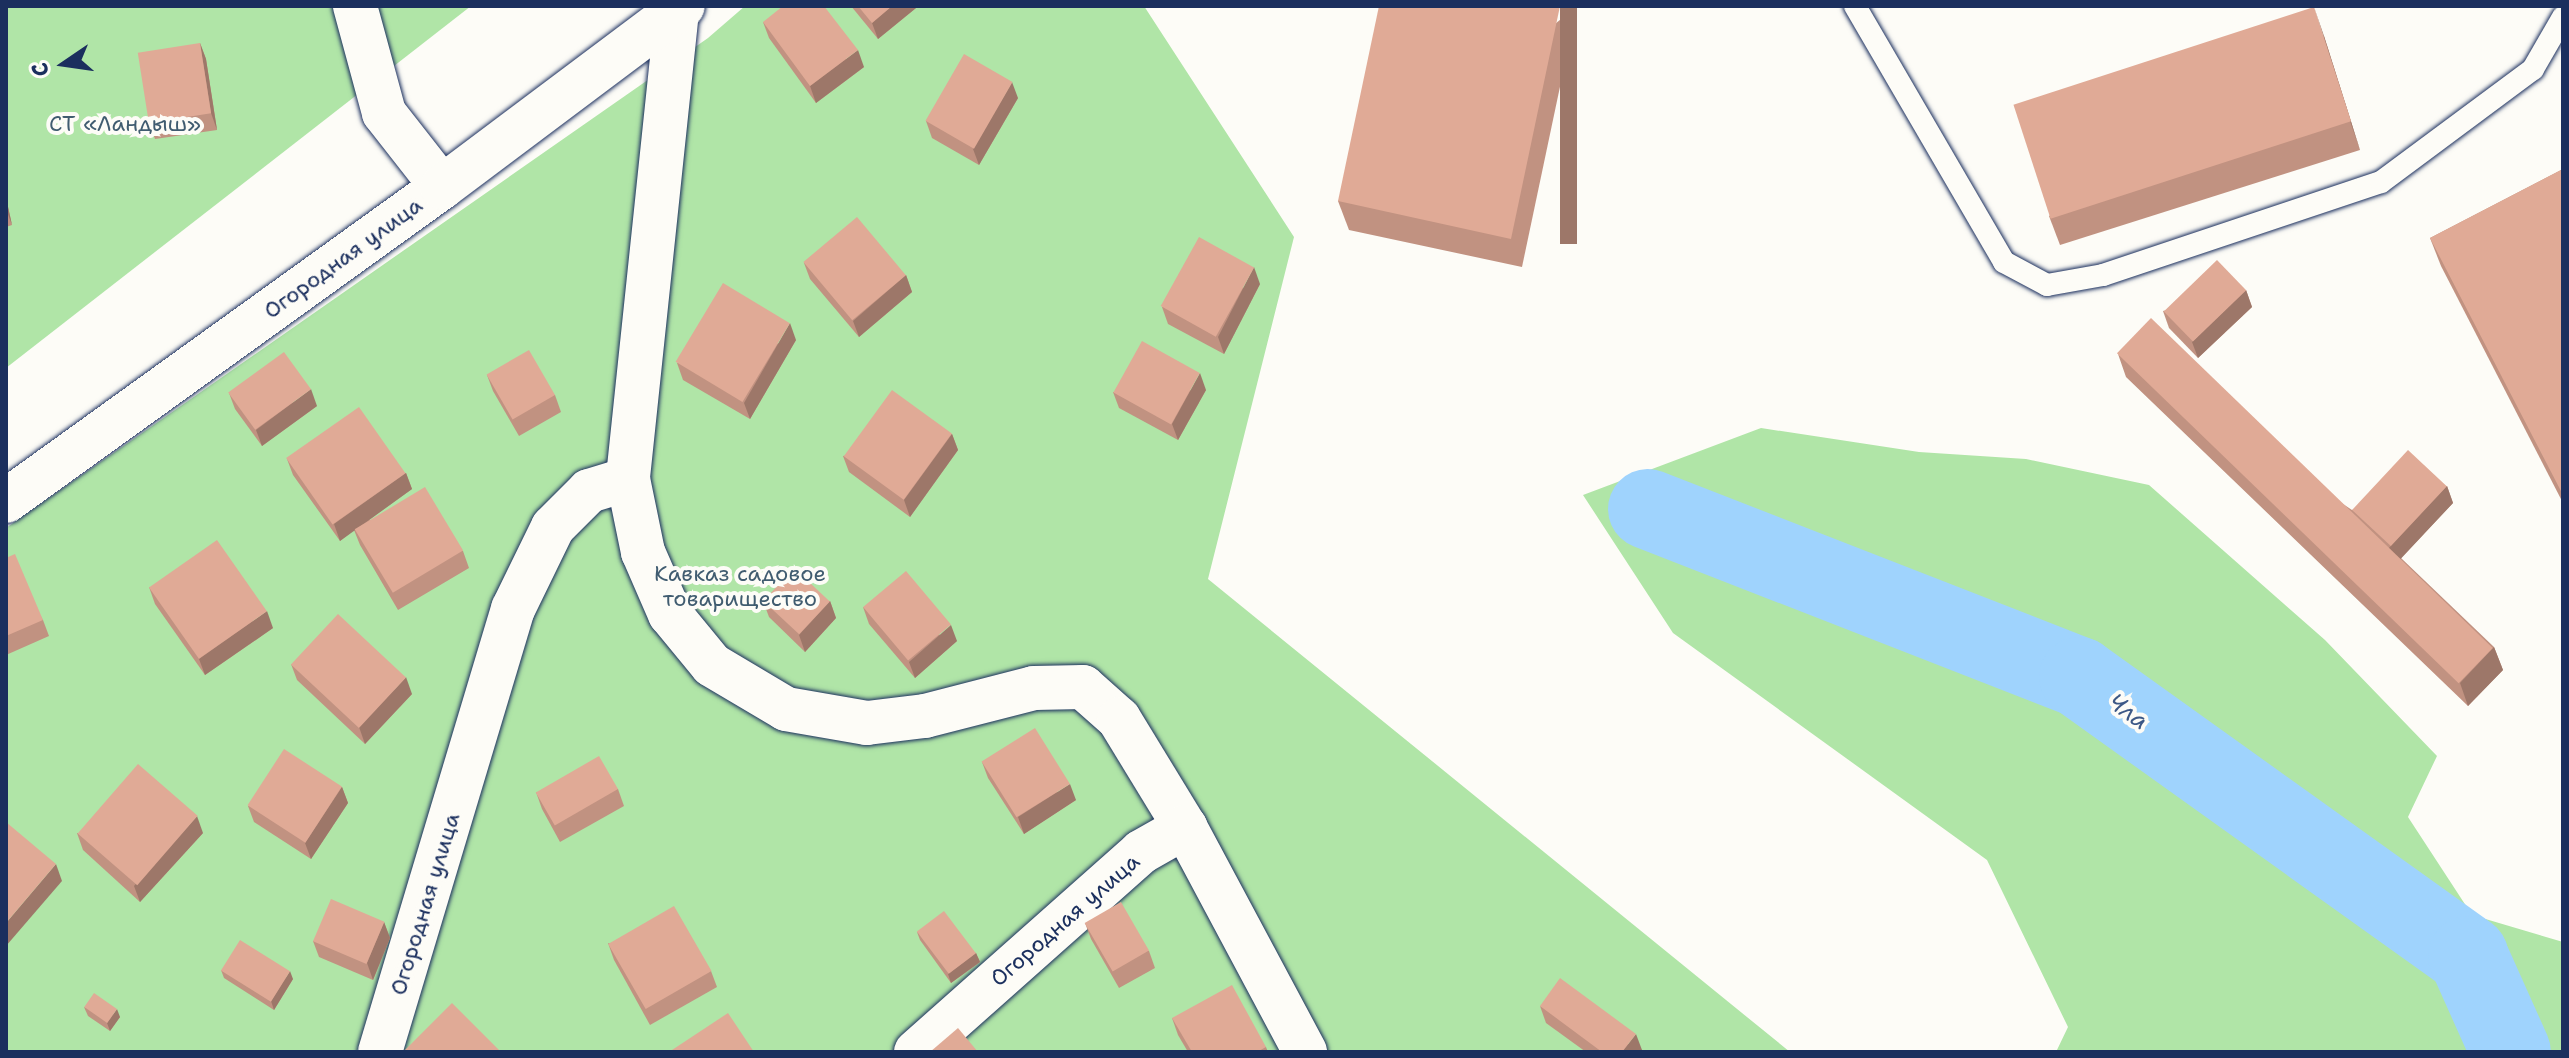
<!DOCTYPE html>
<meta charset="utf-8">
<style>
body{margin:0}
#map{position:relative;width:2569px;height:1058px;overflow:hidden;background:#fdfcf7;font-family:"Shantell Sans",sans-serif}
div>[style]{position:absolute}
.green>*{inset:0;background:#b0e5a7}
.river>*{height:80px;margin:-40px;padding:0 40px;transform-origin:40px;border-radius:40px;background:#9fd3fd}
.roads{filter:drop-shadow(0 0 2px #1b2f5e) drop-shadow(0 0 2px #1b2f5e)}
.service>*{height:22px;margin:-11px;padding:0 11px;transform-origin:11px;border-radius:11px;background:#fdfcf7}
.minor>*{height:44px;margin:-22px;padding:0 22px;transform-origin:22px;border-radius:22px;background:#fdfcf7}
.wall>*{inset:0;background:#c19281}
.shaded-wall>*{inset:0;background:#9d7769;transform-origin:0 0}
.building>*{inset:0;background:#e0aa96;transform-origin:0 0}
span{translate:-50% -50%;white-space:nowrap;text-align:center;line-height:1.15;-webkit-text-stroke:8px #fdfcf7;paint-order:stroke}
.park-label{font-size:22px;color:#405c70}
.street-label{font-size:22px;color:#1b2f5e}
.water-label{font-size:24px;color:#3c5886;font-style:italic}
.frame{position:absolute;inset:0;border:8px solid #1b2f5e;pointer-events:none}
.north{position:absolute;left:24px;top:24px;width:80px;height:80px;-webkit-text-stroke:6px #fdfcf7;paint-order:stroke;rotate:257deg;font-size:22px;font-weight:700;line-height:32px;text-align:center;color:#1b2f5e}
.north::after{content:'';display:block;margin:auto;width:28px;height:36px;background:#1b2f5e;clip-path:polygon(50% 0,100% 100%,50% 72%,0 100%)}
</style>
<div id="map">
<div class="green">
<div style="clip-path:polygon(6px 6px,471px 6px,6px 368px)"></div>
<div style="clip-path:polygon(745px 6px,1144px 6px,1294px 237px,1208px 579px,1790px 1052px,6px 1052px,6px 528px,708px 38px)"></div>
<div style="clip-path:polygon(1761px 428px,1919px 452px,2026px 459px,2149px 485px,2325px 640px,2437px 756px,2408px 817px,2472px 915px,2563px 942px,2563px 1052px,2056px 1052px,2068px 1027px,1987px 860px,1673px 633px,1583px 495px)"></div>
</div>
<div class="river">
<div style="left:1648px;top:509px;width:463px;rotate:21.3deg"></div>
<div style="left:2079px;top:677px;width:479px;rotate:35.6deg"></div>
<div style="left:2468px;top:956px;width:105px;rotate:65.9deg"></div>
</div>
<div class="roads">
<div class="service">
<div style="left:1855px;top:6px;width:296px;rotate:59.8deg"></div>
<div style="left:2004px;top:262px;width:49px;rotate:28.1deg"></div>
<div style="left:2047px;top:285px;width:57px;rotate:-10.1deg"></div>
<div style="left:2103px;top:275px;width:293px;rotate:-18.5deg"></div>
<div style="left:2381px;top:182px;width:189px;rotate:-36.6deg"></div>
<div style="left:2533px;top:69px;width:60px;rotate:-60deg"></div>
</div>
<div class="minor">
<div style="left:355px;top:6px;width:111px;rotate:74.8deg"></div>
<div style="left:384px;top:113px;width:94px;rotate:51.9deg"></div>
<div style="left:677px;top:11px;width:471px;rotate:96deg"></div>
<div style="left:628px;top:479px;width:75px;rotate:78.4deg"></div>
<div style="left:643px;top:552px;width:68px;rotate:66.5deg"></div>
<div style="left:670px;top:614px;width:66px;rotate:50.5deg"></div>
<div style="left:712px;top:665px;width:86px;rotate:30.7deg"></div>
<div style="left:786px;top:709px;width:82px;rotate:9.8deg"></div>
<div style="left:867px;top:723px;width:58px;rotate:-6.9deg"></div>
<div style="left:925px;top:716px;width:113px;rotate:-14.4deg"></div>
<div style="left:1034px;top:688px;width:49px;rotate:-1.2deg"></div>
<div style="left:1083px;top:687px;width:48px;rotate:41.6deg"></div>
<div style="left:1119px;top:719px;width:127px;rotate:58.6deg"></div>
<div style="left:1185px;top:827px;width:255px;rotate:61.9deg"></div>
<div style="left:6px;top:501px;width:537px;rotate:-35.76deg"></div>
<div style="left:442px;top:187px;width:301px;rotate:-36.9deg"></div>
<div style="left:380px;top:1052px;width:463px;rotate:-73.3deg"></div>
<div style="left:513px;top:609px;width:91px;rotate:-64deg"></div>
<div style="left:553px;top:527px;width:51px;rotate:-45deg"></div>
<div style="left:589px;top:491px;width:41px;rotate:-17.1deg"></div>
<div style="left:916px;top:1052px;width:301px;rotate:-41.6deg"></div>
<div style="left:1141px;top:852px;width:51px;rotate:-29.6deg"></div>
</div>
</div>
<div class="wall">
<div style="clip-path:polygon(851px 6px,916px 6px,916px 8px,878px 39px)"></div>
<div style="clip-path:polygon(1577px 6px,1522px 267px,1349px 230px,1338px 201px)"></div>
<div style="clip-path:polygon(763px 22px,864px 67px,816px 103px,769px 38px)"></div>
<div style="clip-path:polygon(2324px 36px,2360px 150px,2060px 245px,2049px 216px)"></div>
<div style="clip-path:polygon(200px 43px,206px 59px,217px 130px,155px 139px,149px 122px)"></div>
<div style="clip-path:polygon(1018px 98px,979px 165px,932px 138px,926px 121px)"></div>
<div style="clip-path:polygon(2563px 169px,2563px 503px,2441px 266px,2430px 238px)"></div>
<div style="clip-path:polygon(6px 198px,12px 225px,6px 227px)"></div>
<div style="clip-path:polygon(804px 263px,906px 275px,912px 292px,859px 337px,810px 279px)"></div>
<div style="clip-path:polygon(1260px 284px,1224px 354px,1168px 324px,1162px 307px)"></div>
<div style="clip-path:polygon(2246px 290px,2252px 307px,2198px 358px,2169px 328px,2163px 311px)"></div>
<div style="clip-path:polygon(796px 340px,750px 419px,683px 380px,677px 363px)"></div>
<div style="clip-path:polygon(2118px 354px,2352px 510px,2447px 486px,2453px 503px,2401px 558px,2494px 647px,2503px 670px,2468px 706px,2126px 377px)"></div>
<div style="clip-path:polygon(487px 375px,555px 395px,561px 412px,519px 436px,493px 391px)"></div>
<div style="clip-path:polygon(1206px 390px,1178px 440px,1119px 408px,1113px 392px)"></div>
<div style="clip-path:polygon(229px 393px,317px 406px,262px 446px,235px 409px)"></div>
<div style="clip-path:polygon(952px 434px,958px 450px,910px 517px,849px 472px,843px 456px)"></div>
<div style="clip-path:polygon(287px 459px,406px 473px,412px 489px,369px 520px,463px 551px,469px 568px,398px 610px,360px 545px,354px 530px,340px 541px,293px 475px)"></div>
<div style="clip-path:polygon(6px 558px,43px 620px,49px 636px,6px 655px)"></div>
<div style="clip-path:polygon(149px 587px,273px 628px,205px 675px,155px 604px)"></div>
<div style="clip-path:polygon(763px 601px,830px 601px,836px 618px,805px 652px,769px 617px)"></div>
<div style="clip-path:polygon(863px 607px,957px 641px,915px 678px,869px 624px)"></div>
<div style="clip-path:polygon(291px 664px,412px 694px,365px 744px,297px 680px)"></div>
<div style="clip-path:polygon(982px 762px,1076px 800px,1024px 834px,988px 778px)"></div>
<div style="clip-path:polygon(342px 787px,348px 803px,311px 859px,254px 822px,248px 806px)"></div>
<div style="clip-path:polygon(618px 789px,624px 806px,560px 842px,542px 809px,536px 792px)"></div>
<div style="clip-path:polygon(77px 833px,203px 833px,140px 902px,83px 850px)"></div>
<div style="clip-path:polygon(384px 922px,390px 938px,373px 980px,319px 957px,313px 941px)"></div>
<div style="clip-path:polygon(1085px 923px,1149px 951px,1155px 968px,1119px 988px,1091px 939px)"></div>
<div style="clip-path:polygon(917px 932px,976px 953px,980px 962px,951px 983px,920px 940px)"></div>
<div style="clip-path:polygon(608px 943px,711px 971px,717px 987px,650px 1025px,614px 960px)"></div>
<div style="clip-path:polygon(221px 970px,293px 979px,274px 1010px,224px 978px)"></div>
<div style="clip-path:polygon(1540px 1006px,1642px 1050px,1640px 1052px,1586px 1052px,1546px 1023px)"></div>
<div style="clip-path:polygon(84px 1007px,120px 1017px,110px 1031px,88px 1016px)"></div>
<div style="clip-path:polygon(1172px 1018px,1266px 1047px,1268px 1052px,1188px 1052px,1178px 1035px)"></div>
</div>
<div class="shaded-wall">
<div style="clip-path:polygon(892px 6px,916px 6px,916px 8px,878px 39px,872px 23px)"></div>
<div style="left:1560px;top:6px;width:17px;height:238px"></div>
<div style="clip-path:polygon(2314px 7px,2324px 36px,2360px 150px,2350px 121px)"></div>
<div style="clip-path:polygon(200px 43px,206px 59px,217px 130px,211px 113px)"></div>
<div style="clip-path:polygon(858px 50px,864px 67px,816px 103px,810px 86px)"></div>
<div style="clip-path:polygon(1012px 82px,1018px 98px,979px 165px,973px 149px)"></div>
<div style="clip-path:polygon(6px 198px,12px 225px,6px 209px)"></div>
<div style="clip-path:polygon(1254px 267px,1260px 284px,1224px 354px,1218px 337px)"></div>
<div style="clip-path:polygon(906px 275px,912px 292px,859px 337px,853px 321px)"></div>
<div style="clip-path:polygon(2246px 290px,2252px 307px,2198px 358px,2192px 342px)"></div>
<div style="clip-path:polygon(790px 323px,796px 340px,750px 419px,744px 403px)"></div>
<div style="clip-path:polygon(1200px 373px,1206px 390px,1178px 440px,1172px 424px)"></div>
<div style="clip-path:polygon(311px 389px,317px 406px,262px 446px,256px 430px)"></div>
<div style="clip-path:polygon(952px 434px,958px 450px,910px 517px,904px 500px)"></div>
<div style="clip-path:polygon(406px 473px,412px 489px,340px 541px,334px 524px)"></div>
<div style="clip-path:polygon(2447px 486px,2453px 503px,2394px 566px,2388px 549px)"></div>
<div style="clip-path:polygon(830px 601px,836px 618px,805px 652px,799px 635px)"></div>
<div style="clip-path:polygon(267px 611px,273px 628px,205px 675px,199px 659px)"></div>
<div style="clip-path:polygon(951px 625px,957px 641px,915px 678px,909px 662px)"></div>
<div style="clip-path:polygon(2494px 647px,2503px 670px,2468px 706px,2460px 683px)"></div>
<div style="clip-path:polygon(406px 677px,412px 694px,365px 744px,359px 727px)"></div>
<div style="clip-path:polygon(1070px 784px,1076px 800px,1024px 834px,1018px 817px)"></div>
<div style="clip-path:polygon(342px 787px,348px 803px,311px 859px,305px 843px)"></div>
<div style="clip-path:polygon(197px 816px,203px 833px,140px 902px,134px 886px)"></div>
<div style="clip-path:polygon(56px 864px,62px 881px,6px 946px,6px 923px)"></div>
<div style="clip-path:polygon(384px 922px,390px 938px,373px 980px,367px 963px)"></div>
<div style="clip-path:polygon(976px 953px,980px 962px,951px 983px,948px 974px)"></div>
<div style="clip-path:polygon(290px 971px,293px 979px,274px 1010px,271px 1001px)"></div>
<div style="clip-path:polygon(117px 1009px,120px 1017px,110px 1031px,107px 1023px)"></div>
<div style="clip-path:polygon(1636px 1034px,1642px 1050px,1640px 1052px,1622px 1052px)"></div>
</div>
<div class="building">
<div style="clip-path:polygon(783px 6px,824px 6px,858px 50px,810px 86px,763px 22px)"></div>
<div style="clip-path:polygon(858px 6px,892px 6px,872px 23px)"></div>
<div style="clip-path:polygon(1379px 6px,1560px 6px,1511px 239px,1338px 201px)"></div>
<div style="left:2314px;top:7px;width:120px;height:316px;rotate:72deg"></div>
<div style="left:200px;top:43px;width:71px;height:63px;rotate:81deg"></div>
<div style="left:964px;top:54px;width:56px;height:77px;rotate:30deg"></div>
<div style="clip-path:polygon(2563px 169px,2563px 495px,2430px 238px)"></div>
<div style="left:857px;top:217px;width:76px;height:70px;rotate:50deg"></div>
<div style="left:1199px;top:237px;width:63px;height:79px;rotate:29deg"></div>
<div style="left:2217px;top:260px;width:42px;height:74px;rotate:46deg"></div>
<div style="left:723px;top:283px;width:78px;height:92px;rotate:31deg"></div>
<div style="left:2151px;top:318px;width:475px;height:49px;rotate:44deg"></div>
<div style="left:1142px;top:341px;width:66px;height:59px;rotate:29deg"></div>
<div style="left:529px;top:350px;width:52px;height:49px;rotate:60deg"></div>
<div style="left:284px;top:352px;width:46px;height:69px;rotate:54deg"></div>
<div style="left:892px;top:390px;width:74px;height:82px;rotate:36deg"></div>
<div style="left:359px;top:407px;width:81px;height:89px;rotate:55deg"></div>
<div style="left:2408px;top:450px;width:53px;height:82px;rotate:43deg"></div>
<div style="left:425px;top:487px;width:74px;height:82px;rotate:59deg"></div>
<div style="left:217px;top:540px;width:87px;height:83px;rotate:55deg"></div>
<div style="clip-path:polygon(15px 554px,43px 620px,6px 636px,6px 558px)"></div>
<div style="left:794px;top:568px;width:49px;height:45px;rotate:43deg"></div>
<div style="left:906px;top:571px;width:70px;height:56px;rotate:50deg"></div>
<div style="left:338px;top:614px;width:93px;height:69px;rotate:43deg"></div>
<div style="left:1035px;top:728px;width:66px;height:63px;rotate:58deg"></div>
<div style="left:284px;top:749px;width:69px;height:67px;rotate:33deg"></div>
<div style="left:599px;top:756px;width:38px;height:73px;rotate:60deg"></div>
<div style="left:138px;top:764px;width:79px;height:92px;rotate:41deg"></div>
<div style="clip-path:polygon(6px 822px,56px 864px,6px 923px)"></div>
<div style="left:331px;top:899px;width:58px;height:46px;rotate:23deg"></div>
<div style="left:1121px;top:902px;width:56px;height:42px;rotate:60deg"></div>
<div style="left:674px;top:906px;width:75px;height:76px;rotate:60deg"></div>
<div style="left:944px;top:911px;width:53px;height:34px;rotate:53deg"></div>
<div style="left:240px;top:940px;width:59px;height:36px;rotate:32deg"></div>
<div style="clip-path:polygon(1560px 978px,1636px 1034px,1622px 1052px,1602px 1052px,1540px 1006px)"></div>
<div style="clip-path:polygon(1232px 985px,1266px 1047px,1257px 1052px,1192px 1052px,1172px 1018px)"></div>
<div style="left:94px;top:993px;width:28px;height:17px;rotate:35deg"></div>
<div style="clip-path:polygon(452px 1003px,500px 1051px,498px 1052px,403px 1052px)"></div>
<div style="clip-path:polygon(728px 1013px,754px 1052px,674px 1052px,672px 1050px)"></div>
<div style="clip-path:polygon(958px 1028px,978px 1052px,930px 1052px)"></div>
</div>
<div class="park-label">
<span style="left:125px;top:124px">СТ «Ландыш»</span>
<span style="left:740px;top:586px">Кавказ садовое<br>товарищество</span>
</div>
<div class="street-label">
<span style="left:343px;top:258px;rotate:-36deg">Огородная улица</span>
<span style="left:425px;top:904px;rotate:-73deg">Огородная улица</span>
<span style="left:1065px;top:920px;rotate:-41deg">Огородная улица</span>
</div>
<div class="water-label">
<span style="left:2128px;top:712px;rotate:36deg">Чла</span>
</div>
<div class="frame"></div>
<div class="north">С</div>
</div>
